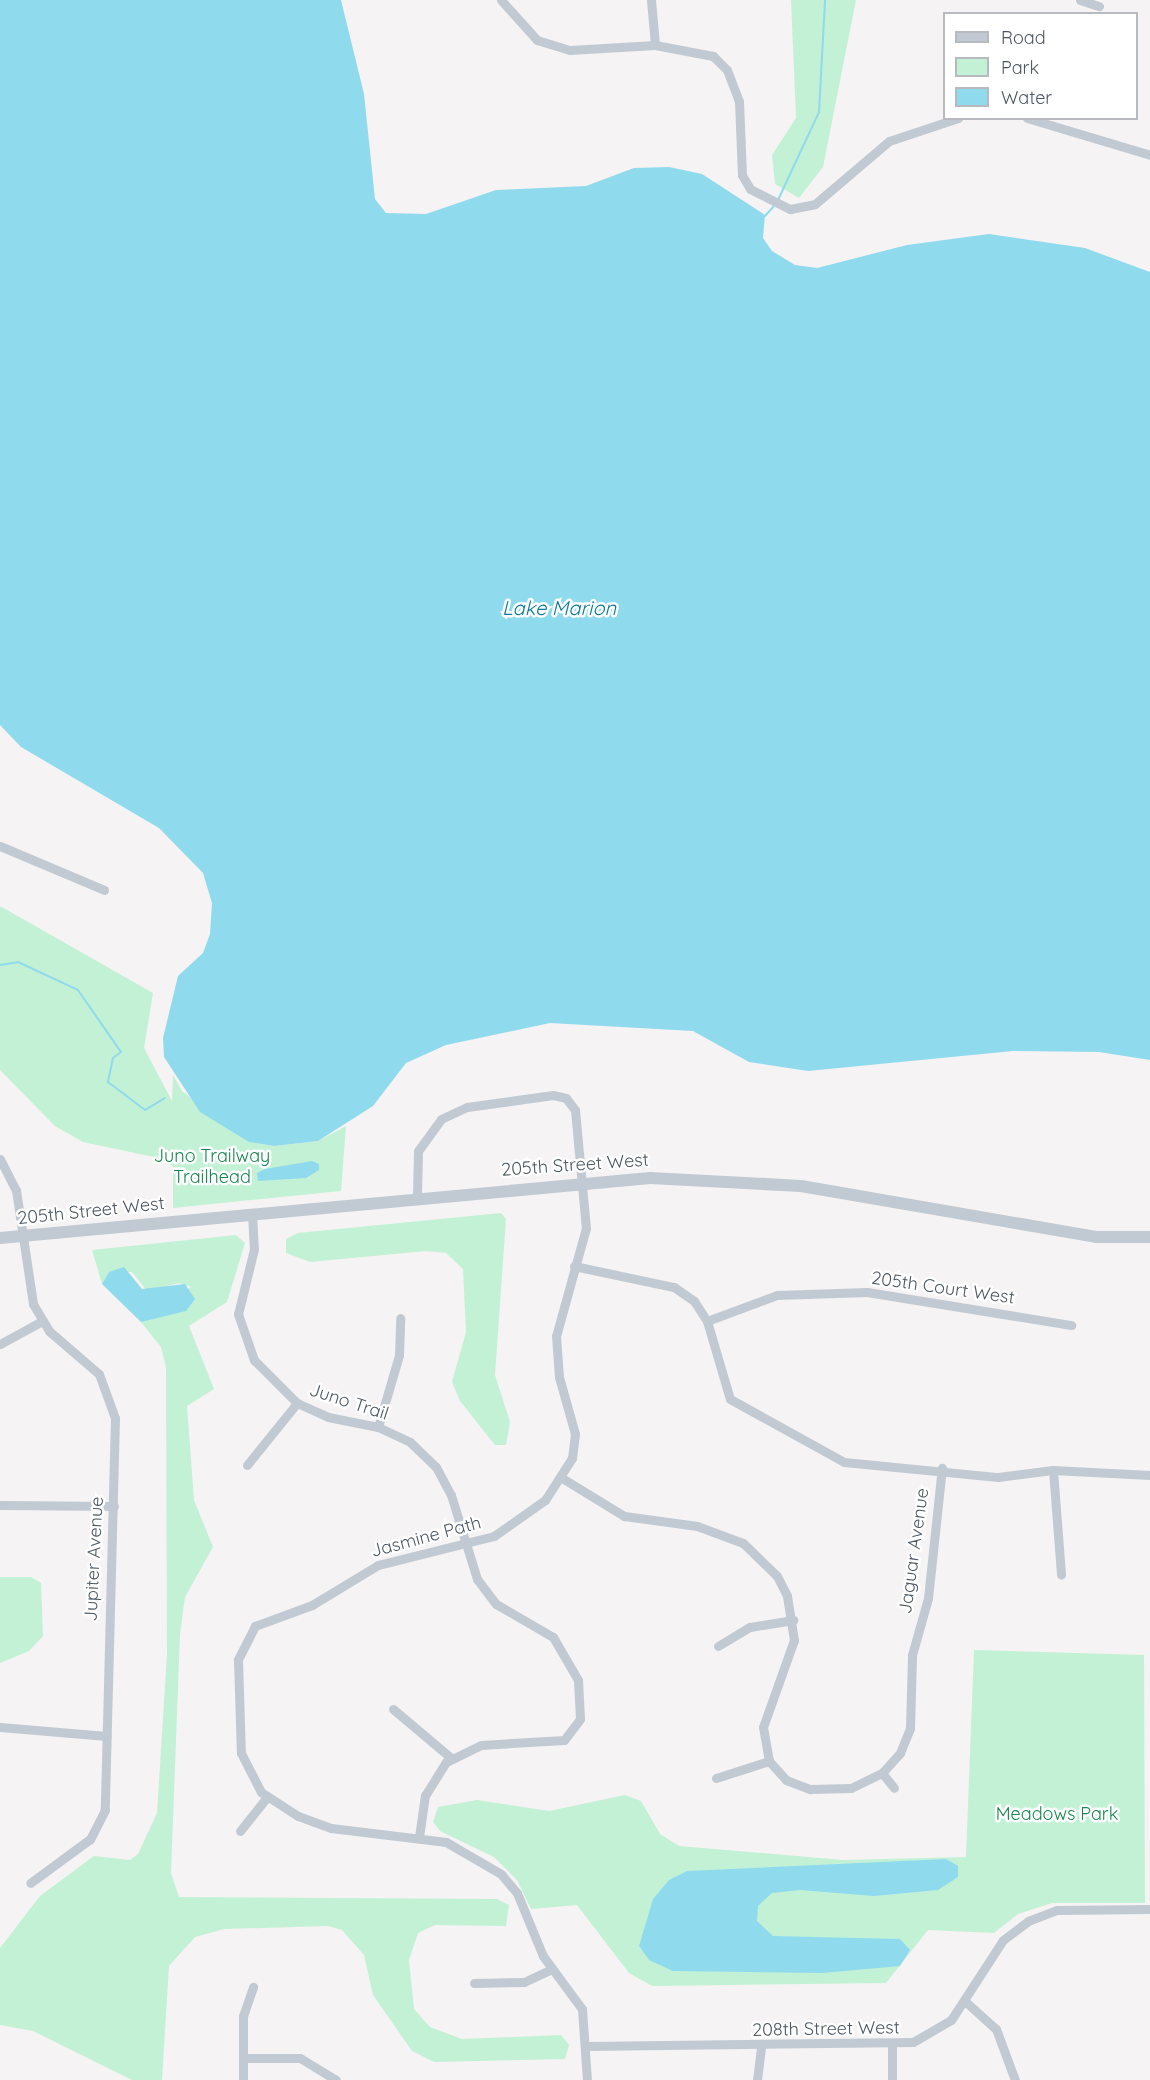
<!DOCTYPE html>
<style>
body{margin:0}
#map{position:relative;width:1150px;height:2080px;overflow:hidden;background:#f5f3f3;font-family:Quicksand,sans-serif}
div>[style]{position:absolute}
.green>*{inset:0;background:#c3f1d5}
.water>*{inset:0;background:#90daee}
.stream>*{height:2px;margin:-1px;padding:0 1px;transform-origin:1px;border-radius:1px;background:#90daee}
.minor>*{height:9px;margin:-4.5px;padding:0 4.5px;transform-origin:4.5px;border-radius:4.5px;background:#c1cad2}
.tertiary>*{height:12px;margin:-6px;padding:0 6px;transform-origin:6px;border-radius:6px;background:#c1cad2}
span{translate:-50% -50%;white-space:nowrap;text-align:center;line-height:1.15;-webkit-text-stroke:5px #fff;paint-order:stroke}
.park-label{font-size:18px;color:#17864f}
.street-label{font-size:18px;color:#4a5661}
.water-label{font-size:20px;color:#0c7c9b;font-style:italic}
.legend{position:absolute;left:943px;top:12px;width:195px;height:108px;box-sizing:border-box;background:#fff;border:2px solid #b7bbc0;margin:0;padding:8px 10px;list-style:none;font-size:18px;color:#4a5661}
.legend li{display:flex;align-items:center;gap:12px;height:30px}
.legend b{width:30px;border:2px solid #b7bbc0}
</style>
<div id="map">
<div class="green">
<div style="clip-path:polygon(791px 0,856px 0,823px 167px,799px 198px,775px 184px,772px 155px,796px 118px)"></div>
<div style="clip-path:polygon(0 906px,153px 993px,144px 1048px,172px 1101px,173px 1075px,182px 1091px,249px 1142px,274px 1146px,318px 1141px,346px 1126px,341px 1191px,173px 1208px,173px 1166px,154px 1157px,83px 1142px,55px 1126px,0 1070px)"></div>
<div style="clip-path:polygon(501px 1213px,506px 1219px,495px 1375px,510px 1422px,506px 1445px,495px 1445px,460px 1401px,452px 1382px,466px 1332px,463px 1269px,446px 1253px,426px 1251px,310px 1262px,286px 1253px,286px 1239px,298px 1233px)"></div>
<div style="clip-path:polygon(236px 1235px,245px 1243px,227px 1302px,189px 1326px,214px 1389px,187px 1406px,194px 1500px,213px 1547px,185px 1597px,180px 1634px,171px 1873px,179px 1897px,497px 1899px,509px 1905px,506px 1926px,435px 1925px,418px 1933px,409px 1960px,414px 2009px,430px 2027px,462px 2039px,561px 2035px,569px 2045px,565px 2059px,434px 2062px,412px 2051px,373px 1995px,364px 1955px,342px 1930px,328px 1926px,224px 1929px,195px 1937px,169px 1966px,162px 2080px,132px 2080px,33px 2031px,0 2025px,0 1948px,40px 1896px,94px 1856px,130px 1860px,138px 1854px,157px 1813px,167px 1655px,166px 1367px,161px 1347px,141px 1322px,191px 1287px,179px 1283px,147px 1291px,132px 1272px,109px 1272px,102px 1284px,92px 1250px)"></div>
<div style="clip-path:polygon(0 1577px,31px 1577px,41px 1583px,43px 1636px,29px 1651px,0 1663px)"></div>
<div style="clip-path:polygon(974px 1650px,1144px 1655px,1145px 1903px,1052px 1903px,1018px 1914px,994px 1933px,928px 1930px,886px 1983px,652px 1986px,629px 1973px,577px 1905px,531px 1909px,517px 1880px,494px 1857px,440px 1831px,433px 1822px,438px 1807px,477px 1800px,549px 1811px,625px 1795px,641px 1801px,660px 1834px,679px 1846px,843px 1860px,966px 1857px)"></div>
</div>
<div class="water">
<div style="clip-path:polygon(0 0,341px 0,364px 94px,375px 199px,386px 213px,426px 214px,496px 190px,586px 186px,634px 168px,669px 167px,702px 174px,765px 215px,763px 238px,772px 251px,795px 265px,817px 268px,907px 245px,989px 234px,1085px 248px,1150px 272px,1150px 1060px,1099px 1052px,1013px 1051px,808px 1071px,749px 1062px,693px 1031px,550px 1023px,446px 1045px,406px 1063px,373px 1106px,318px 1141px,274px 1146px,249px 1142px,200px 1112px,164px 1057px,163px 1038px,178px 976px,203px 953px,210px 934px,212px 903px,203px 873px,159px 828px,21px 747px,0 725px)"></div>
<div style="clip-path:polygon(312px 1161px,319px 1164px,319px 1170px,306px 1178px,258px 1181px,257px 1173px,265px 1169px)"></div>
<div style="clip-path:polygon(124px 1267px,142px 1289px,185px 1284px,195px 1299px,186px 1311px,141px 1322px,102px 1284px,109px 1272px)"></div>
<div style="clip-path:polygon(946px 1859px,958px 1866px,958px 1877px,938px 1890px,874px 1896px,800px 1890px,772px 1893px,758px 1906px,757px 1921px,773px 1936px,900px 1939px,910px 1950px,900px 1966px,823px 1973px,673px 1971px,649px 1960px,639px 1946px,653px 1899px,669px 1880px,687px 1871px)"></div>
</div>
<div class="stream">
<div style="left:778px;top:200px;width:97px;rotate:-65deg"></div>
<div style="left:819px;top:112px;width:112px;rotate:-86.9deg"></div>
<div style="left:765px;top:216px;width:15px;rotate:-48deg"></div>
<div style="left:0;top:965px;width:18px;rotate:-9deg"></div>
<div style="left:18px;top:962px;width:66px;rotate:25deg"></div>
<div style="left:78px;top:990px;width:75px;rotate:55.3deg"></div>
<div style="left:121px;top:1052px;width:10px;rotate:143deg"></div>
<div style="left:113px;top:1058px;width:25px;rotate:102deg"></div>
<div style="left:108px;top:1082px;width:46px;rotate:37.1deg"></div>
<div style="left:145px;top:1110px;width:23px;rotate:-31deg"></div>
</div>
<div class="minor">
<div style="left:501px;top:0;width:54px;rotate:48deg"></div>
<div style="left:537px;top:40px;width:34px;rotate:17deg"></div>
<div style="left:570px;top:50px;width:85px;rotate:-3.4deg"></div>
<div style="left:655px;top:45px;width:59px;rotate:10.7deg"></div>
<div style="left:713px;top:56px;width:20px;rotate:45deg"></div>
<div style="left:727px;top:70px;width:33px;rotate:69deg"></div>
<div style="left:739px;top:101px;width:74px;rotate:87.7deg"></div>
<div style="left:742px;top:175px;width:16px;rotate:60deg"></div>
<div style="left:750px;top:189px;width:45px;rotate:26.6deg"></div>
<div style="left:790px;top:209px;width:25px;rotate:-11deg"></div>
<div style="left:815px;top:204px;width:97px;rotate:-40.4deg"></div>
<div style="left:889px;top:141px;width:73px;rotate:-18.4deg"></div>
<div style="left:651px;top:0;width:45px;rotate:84.9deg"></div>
<div style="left:1080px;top:0;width:20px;rotate:18deg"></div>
<div style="left:1027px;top:118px;width:128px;rotate:16.7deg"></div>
<div style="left:0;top:846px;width:113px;rotate:22.9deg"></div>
<div style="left:0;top:1159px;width:35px;rotate:63deg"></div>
<div style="left:16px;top:1190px;width:115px;rotate:81.5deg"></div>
<div style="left:33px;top:1304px;width:31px;rotate:59deg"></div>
<div style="left:49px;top:1331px;width:66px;rotate:40.7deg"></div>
<div style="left:99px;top:1374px;width:47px;rotate:70deg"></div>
<div style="left:115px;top:1418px;width:392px;rotate:91.5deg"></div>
<div style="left:105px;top:1810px;width:33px;rotate:117deg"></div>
<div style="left:90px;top:1839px;width:74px;rotate:143.7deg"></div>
<div style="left:417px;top:1196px;width:45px;rotate:-88.7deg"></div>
<div style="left:418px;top:1151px;width:39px;rotate:-54deg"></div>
<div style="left:441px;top:1119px;width:29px;rotate:-25deg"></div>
<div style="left:467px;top:1107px;width:87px;rotate:-7.9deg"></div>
<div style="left:553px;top:1095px;width:13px;rotate:13deg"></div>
<div style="left:566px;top:1098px;width:15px;rotate:53deg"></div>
<div style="left:575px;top:1110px;width:119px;rotate:84.7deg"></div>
<div style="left:586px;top:1228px;width:112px;rotate:105.5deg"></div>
<div style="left:556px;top:1336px;width:41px;rotate:85.8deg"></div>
<div style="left:559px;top:1377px;width:59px;rotate:74.3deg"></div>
<div style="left:575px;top:1434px;width:24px;rotate:97deg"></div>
<div style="left:572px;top:1458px;width:50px;rotate:122.7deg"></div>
<div style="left:545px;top:1500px;width:62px;rotate:144.8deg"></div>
<div style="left:494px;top:1536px;width:120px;rotate:166deg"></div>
<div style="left:378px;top:1565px;width:77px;rotate:148.8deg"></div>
<div style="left:312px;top:1605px;width:61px;rotate:159.8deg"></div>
<div style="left:255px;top:1626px;width:38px;rotate:117deg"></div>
<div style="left:238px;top:1660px;width:93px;rotate:88.2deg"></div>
<div style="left:241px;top:1753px;width:44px;rotate:62.9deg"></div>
<div style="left:261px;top:1792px;width:44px;rotate:33deg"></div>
<div style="left:298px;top:1816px;width:35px;rotate:20deg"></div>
<div style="left:331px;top:1828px;width:116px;rotate:6.9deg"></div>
<div style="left:446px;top:1842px;width:64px;rotate:30.2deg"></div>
<div style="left:501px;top:1874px;width:25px;rotate:50deg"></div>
<div style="left:517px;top:1893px;width:68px;rotate:67.6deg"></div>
<div style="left:543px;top:1956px;width:66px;rotate:53.7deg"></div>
<div style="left:582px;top:2009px;width:71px;rotate:86deg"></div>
<div style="left:252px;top:1213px;width:36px;rotate:87deg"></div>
<div style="left:254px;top:1249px;width:67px;rotate:103.8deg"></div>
<div style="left:238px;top:1314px;width:49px;rotate:70.8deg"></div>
<div style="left:254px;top:1360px;width:61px;rotate:45deg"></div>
<div style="left:297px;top:1403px;width:34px;rotate:24deg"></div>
<div style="left:328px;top:1417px;width:51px;rotate:11.3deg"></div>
<div style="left:378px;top:1427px;width:35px;rotate:25deg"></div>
<div style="left:410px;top:1442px;width:36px;rotate:44deg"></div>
<div style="left:436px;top:1467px;width:32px;rotate:62deg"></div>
<div style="left:451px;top:1495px;width:88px;rotate:72.8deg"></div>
<div style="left:477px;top:1579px;width:31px;rotate:53deg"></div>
<div style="left:496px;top:1604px;width:66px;rotate:30.1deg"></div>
<div style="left:553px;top:1637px;width:50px;rotate:59.8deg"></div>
<div style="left:578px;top:1680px;width:39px;rotate:87deg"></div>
<div style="left:580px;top:1719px;width:26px;rotate:127deg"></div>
<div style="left:564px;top:1740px;width:83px;rotate:176.6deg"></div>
<div style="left:481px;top:1745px;width:39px;rotate:154deg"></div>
<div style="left:446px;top:1762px;width:39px;rotate:122deg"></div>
<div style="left:425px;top:1795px;width:42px;rotate:98.1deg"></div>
<div style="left:574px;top:1266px;width:102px;rotate:11.9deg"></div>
<div style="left:674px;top:1287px;width:24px;rotate:35deg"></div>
<div style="left:694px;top:1301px;width:24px;rotate:57deg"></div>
<div style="left:707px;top:1321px;width:81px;rotate:73.6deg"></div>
<div style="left:730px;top:1399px;width:130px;rotate:28.9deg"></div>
<div style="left:844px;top:1462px;width:155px;rotate:5.6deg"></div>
<div style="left:998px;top:1477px;width:55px;rotate:-7.3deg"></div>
<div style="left:1053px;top:1470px;width:97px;rotate:3deg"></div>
<div style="left:707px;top:1321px;width:75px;rotate:-20.4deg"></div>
<div style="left:777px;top:1295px;width:90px;rotate:-1.9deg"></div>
<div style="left:867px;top:1292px;width:207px;rotate:9.2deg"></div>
<div style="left:0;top:1344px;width:48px;rotate:-28.7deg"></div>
<div style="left:378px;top:1427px;width:75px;rotate:-73.7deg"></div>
<div style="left:399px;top:1355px;width:37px;rotate:-88deg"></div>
<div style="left:247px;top:1465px;width:80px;rotate:-51.1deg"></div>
<div style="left:1053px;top:1470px;width:105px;rotate:85.6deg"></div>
<div style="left:562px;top:1478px;width:73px;rotate:31.5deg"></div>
<div style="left:624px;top:1516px;width:74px;rotate:7.8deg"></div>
<div style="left:697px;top:1526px;width:49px;rotate:20.3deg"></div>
<div style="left:743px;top:1543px;width:47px;rotate:44.1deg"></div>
<div style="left:777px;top:1576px;width:22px;rotate:63deg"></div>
<div style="left:787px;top:1596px;width:45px;rotate:81deg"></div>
<div style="left:794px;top:1640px;width:92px;rotate:109.6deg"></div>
<div style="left:763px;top:1727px;width:35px;rotate:80deg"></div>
<div style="left:769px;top:1761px;width:25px;rotate:48deg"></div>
<div style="left:786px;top:1780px;width:26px;rotate:21deg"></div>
<div style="left:810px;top:1789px;width:41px;rotate:-1.4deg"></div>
<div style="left:851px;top:1788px;width:34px;rotate:-26deg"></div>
<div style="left:882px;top:1773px;width:27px;rotate:-48deg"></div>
<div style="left:900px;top:1753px;width:27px;rotate:-68deg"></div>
<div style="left:910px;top:1728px;width:73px;rotate:-88.4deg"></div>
<div style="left:912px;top:1655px;width:59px;rotate:-74.3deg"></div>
<div style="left:928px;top:1598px;width:131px;rotate:-83.9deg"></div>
<div style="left:0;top:1505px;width:114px;rotate:0.5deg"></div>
<div style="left:718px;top:1646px;width:37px;rotate:-31deg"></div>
<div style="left:750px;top:1627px;width:44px;rotate:-9.2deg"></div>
<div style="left:393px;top:1709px;width:76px;rotate:40.2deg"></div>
<div style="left:0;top:1727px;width:107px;rotate:4.8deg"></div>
<div style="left:882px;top:1773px;width:19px;rotate:51deg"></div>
<div style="left:716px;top:1778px;width:56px;rotate:-17.8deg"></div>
<div style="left:240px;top:1831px;width:43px;rotate:-51.5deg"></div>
<div style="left:474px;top:1983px;width:50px;rotate:-1.1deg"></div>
<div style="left:524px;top:1982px;width:31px;rotate:-25deg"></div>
<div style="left:967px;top:2003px;width:39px;rotate:42deg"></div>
<div style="left:996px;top:2029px;width:54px;rotate:69.6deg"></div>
<div style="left:587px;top:2046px;width:326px;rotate:-0.7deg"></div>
<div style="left:913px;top:2042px;width:44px;rotate:-30.1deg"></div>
<div style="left:951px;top:2020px;width:95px;rotate:-57deg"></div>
<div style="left:1003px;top:1940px;width:31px;rotate:-37deg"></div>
<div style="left:1028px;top:1921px;width:31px;rotate:-21deg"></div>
<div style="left:1057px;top:1910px;width:93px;rotate:-0.6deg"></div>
<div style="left:243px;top:2058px;width:57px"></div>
<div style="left:300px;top:2058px;width:42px;rotate:31.4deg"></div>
<div style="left:243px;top:2080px;width:64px;rotate:-90deg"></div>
<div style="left:243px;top:2016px;width:31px;rotate:-71deg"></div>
<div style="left:757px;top:2080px;width:33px;rotate:-83deg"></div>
<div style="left:892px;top:2080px;width:33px;rotate:-90deg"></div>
</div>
<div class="tertiary">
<div style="left:0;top:1238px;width:653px;rotate:-5.27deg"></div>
<div style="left:650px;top:1178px;width:151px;rotate:3deg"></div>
<div style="left:801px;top:1186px;width:299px;rotate:9.8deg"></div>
<div style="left:1096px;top:1237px;width:54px"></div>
</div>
<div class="park-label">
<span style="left:212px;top:1167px">Juno Trailway<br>Trailhead</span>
<span style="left:1057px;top:1814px">Meadows Park</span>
</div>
<div class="street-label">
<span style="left:575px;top:1165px;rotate:-4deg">205th Street West</span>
<span style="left:91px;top:1211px;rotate:-6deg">205th Street West</span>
<span style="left:943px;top:1288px;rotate:8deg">205th Court West</span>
<span style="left:349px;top:1402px;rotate:18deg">Juno Trail</span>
<span style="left:426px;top:1537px;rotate:-15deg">Jasmine Path</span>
<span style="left:914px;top:1551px;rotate:-82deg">Jaguar Avenue</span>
<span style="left:94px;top:1559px;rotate:-87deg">Jupiter Avenue</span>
<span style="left:826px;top:2029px;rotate:-1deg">208th Street West</span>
</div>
<div class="water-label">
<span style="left:559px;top:607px">Lake Marion</span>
</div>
<ul class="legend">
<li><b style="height:8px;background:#c1cad2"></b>Road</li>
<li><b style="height:16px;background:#c3f1d5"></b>Park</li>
<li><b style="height:16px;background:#90daee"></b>Water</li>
</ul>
</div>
